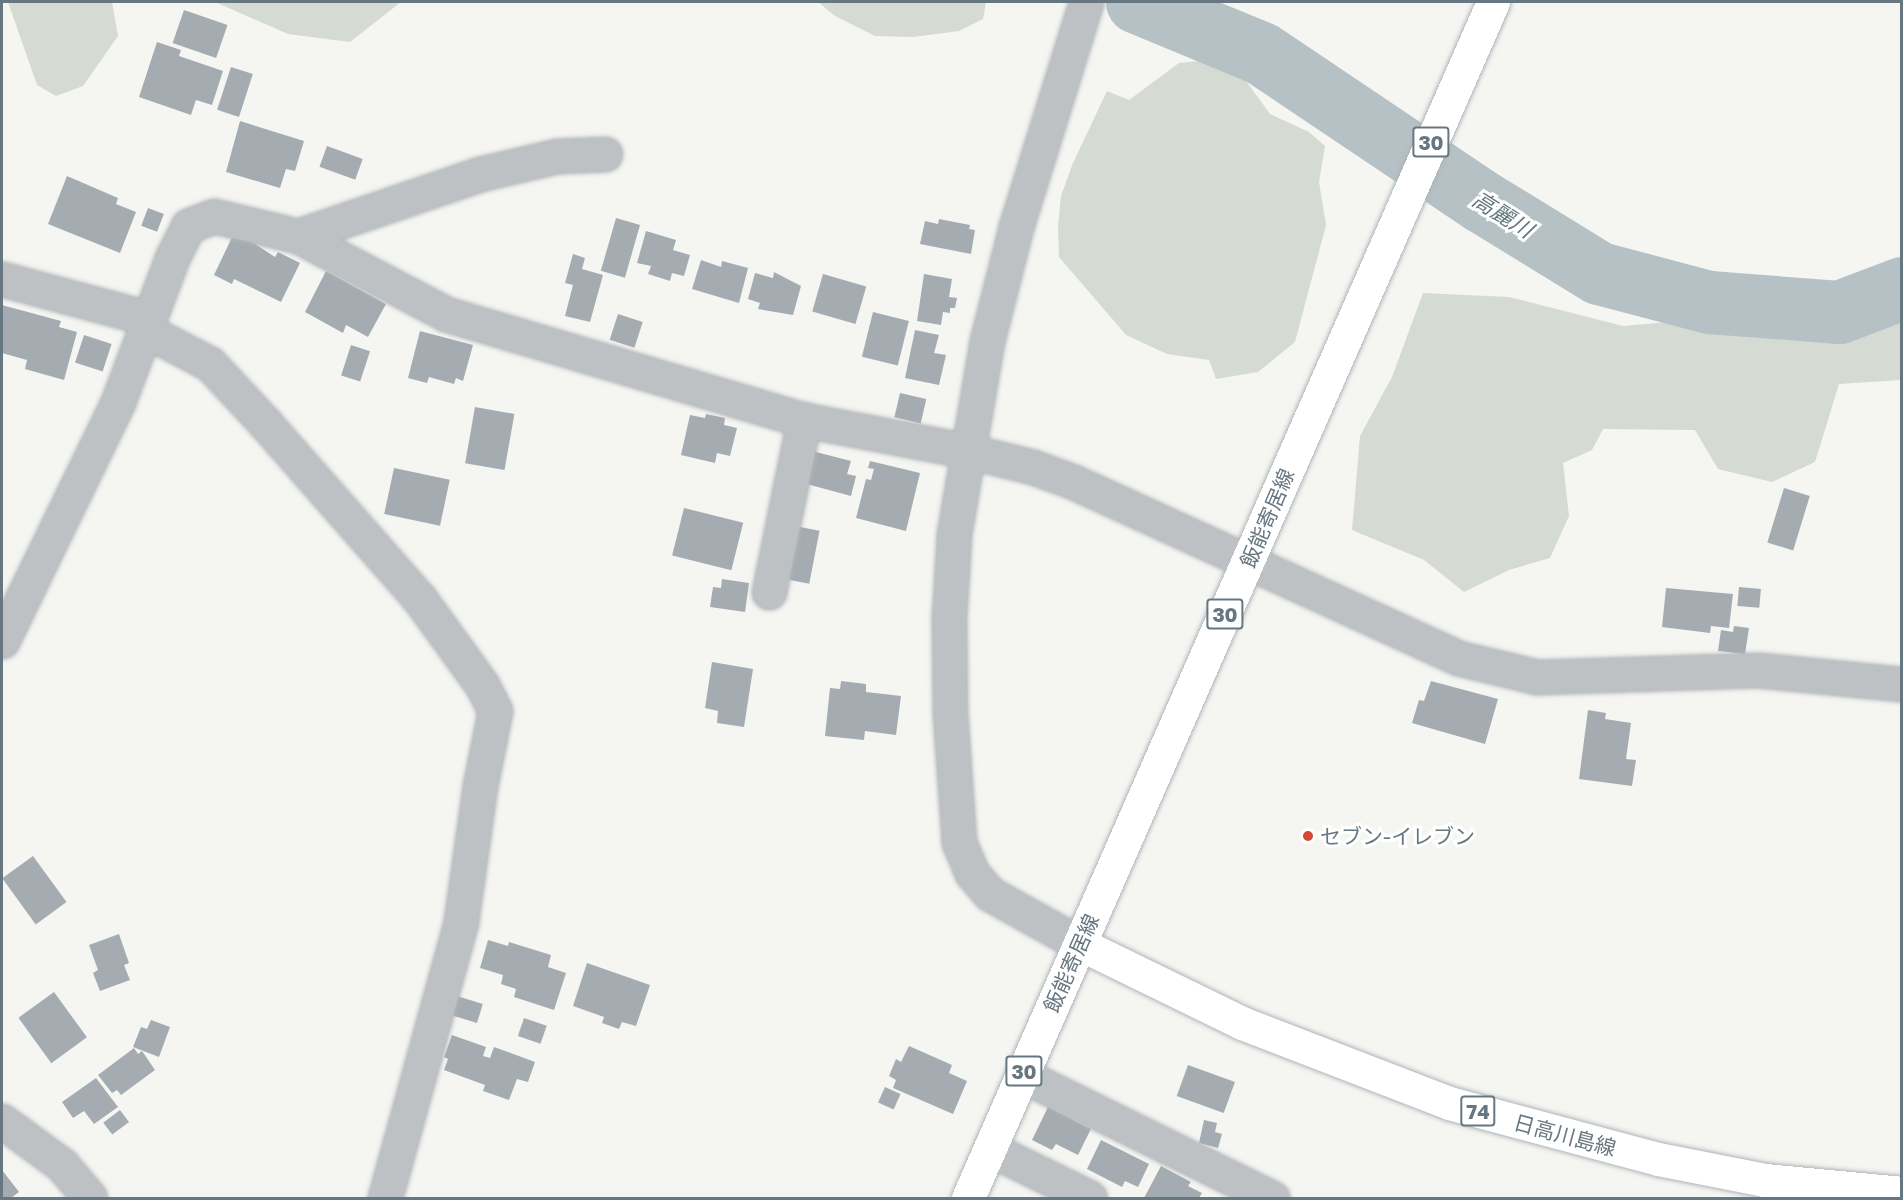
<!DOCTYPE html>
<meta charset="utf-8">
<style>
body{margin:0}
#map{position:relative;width:1903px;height:1200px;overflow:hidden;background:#f5f5f2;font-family:"Golos Text","Noto Sans JP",sans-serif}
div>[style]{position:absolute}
.green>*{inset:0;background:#d5dad2}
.river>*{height:63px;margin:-31.5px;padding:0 31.5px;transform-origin:31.5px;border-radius:31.5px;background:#b5c1c4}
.building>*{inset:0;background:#a5acb1;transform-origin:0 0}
.roads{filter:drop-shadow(0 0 2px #b0b5b8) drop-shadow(0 0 2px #b0b5b8)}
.minor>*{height:33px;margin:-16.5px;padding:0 16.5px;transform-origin:16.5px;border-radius:16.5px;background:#bdc1c4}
.major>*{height:33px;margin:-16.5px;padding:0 16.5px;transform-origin:16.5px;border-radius:16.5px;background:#fff}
.dots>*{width:16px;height:16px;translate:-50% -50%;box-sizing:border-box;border:3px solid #fff;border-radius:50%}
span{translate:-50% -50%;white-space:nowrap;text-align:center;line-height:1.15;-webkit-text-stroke:6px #fff;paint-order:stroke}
.shield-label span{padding:2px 4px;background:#fff;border:2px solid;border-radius:4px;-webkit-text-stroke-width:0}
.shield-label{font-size:20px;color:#677781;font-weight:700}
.street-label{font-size:21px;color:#677781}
.poi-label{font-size:21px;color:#677781}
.left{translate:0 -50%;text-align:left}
.water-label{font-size:22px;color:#63787e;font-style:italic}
.frame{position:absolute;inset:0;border:3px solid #677781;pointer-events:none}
</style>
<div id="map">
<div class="green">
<div style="clip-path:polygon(8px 2px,112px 2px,118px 36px,83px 86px,56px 96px,37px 85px)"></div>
<div style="clip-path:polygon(215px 2px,401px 2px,350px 42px,288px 34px)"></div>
<div style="clip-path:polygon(818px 2px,986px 2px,983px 19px,959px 31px,913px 37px,875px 36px,835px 16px)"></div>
<div style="clip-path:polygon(1208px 60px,1238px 70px,1270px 114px,1309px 132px,1325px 146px,1319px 182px,1326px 225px,1295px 342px,1258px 372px,1216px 379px,1209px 360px,1167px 354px,1126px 335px,1059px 257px,1058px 228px,1061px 196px,1073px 163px,1107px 91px,1129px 100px,1179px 63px)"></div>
<div style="clip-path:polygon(1423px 293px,1509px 297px,1623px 326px,1680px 321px,1791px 331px,1886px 322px,1901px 313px,1901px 380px,1839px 384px,1815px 462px,1772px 482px,1718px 469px,1695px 430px,1603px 429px,1592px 450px,1563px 463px,1569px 516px,1550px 558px,1509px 570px,1464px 592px,1424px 560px,1352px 530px,1360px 436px,1392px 377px)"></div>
</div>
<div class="river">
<div style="left:1137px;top:2px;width:134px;rotate:22.4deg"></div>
<div style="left:1261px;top:53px;width:267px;rotate:33.9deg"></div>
<div style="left:1483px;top:202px;width:136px;rotate:31.5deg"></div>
<div style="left:1599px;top:273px;width:114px;rotate:14.8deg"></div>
<div style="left:1709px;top:302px;width:130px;rotate:4.4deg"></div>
<div style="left:1839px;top:312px;width:67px;rotate:-20.9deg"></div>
</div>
<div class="building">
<div style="left:184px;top:10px;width:46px;height:35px;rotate:19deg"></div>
<div style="clip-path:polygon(157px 42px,181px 50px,179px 56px,223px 71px,212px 105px,196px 100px,191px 115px,139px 97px)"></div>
<div style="left:231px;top:67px;width:23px;height:45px;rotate:18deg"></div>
<div style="clip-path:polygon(240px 121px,304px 141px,295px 171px,286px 169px,280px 188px,226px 172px)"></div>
<div style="left:327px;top:146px;width:38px;height:22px;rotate:20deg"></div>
<div style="clip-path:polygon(67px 176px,118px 198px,116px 204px,136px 212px,120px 253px,48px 224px)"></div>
<div style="left:148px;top:208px;width:17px;height:19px;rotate:21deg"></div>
<div style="left:616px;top:218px;width:25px;height:55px;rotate:16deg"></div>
<div style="clip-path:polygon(939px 219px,970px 225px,969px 229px,975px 230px,971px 254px,920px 244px,925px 221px,938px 224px)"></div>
<div style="clip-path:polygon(235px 231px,275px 257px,278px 252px,300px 263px,281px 302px,234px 279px,232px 284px,214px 275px)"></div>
<div style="clip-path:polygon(646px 231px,676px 240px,673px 250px,690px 255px,684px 276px,672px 273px,670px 281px,648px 274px,651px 266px,637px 263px)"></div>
<div style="clip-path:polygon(573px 254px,585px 258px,582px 269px,603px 275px,590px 322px,565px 316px,573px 285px,565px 283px)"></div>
<div style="clip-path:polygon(701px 260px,721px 267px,722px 261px,748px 268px,739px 303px,692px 289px)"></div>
<div style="clip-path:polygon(326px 271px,386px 304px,368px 337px,346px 325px,343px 333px,305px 312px)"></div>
<div style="clip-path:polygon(774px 272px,801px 286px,793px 315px,758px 309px,760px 303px,748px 299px,755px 273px,773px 278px)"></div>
<div style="left:823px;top:274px;width:45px;height:39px;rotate:16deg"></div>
<div style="clip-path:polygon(924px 274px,952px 279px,949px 297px,957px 298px,955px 308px,950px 308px,950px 313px,943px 312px,941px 325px,917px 321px)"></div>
<div style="clip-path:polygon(2px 305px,61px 321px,59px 327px,77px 332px,64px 380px,25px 369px,27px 360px,2px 353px)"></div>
<div style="left:873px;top:312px;width:37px;height:46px;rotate:14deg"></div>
<div style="left:618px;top:314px;width:26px;height:27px;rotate:18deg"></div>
<div style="clip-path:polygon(915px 330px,939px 335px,934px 353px,946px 355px,939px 385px,905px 378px)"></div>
<div style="clip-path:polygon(420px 331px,473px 345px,463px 381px,456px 378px,454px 384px,429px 377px,427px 383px,408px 378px)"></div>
<div style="left:84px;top:335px;width:29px;height:29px;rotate:18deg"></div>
<div style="left:351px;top:345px;width:20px;height:32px;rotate:18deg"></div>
<div style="left:900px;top:393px;width:27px;height:25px;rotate:13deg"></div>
<div style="left:475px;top:407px;width:40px;height:57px;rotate:10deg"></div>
<div style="clip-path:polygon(706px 414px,725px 418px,724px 425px,737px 428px,730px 456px,717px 453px,715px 463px,681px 455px,690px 415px,705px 418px)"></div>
<div style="clip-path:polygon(812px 451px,851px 461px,847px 474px,856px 476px,851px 496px,803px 483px)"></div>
<div style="clip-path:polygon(870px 461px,920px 473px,906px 531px,856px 518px,866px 479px,871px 480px,874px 469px,868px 468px)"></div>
<div style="left:394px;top:468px;width:57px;height:47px;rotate:12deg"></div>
<div style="left:1784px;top:488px;width:27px;height:57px;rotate:17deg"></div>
<div style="left:684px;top:508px;width:61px;height:49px;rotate:14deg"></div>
<div style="left:795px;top:526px;width:25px;height:54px;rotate:11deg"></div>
<div style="clip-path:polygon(722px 579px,749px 583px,745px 612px,710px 607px,713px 587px,721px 588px)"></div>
<div style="left:1739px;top:587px;width:22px;height:19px;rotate:5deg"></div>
<div style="clip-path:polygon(1666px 588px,1733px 594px,1729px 628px,1711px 626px,1710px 633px,1662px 627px)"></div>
<div style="clip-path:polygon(1734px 626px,1749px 628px,1745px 654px,1718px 651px,1721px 630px,1733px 632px)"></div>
<div style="clip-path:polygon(712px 662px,753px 669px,744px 727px,717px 723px,718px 711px,705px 708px)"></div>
<div style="clip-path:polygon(841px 681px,866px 684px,866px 692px,901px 696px,896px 735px,865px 731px,864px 740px,825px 736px,830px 688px,840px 689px)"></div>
<div style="clip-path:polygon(1431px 681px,1498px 699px,1485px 744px,1412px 723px,1419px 700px,1424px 701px)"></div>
<div style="clip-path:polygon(1588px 710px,1606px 713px,1605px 719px,1631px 723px,1626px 759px,1636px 760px,1632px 786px,1579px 779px)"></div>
<div style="left:33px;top:856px;width:57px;height:38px;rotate:54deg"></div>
<div style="clip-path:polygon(119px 934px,129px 963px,124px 965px,130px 980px,100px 991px,93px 973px,98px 970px,89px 945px)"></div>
<div style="clip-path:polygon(488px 940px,508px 946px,509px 942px,551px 955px,548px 967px,566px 973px,554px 1010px,514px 997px,516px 989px,501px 984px,503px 975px,480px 968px)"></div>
<div style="clip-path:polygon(587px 963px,650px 985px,636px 1026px,622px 1022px,619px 1029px,602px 1023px,604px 1017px,573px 1006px)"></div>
<div style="left:54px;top:992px;width:56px;height:44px;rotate:54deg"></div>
<div style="left:457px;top:996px;width:27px;height:20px;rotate:17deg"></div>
<div style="left:524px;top:1018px;width:24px;height:19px;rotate:19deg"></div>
<div style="clip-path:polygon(151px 1020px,170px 1027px,159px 1057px,133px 1047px,141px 1027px,147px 1029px)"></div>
<div style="clip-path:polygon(452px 1035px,486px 1047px,483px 1056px,490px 1058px,494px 1047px,535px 1062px,528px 1082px,517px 1079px,509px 1100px,483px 1091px,485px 1085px,444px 1070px,448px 1059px,444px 1057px)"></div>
<div style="clip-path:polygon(909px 1046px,952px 1065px,949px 1073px,967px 1081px,953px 1114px,893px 1088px,896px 1080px,889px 1076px,896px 1059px,901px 1062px)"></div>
<div style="clip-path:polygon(134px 1048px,138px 1054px,142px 1051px,155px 1070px,121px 1095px,117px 1090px,112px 1093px,98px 1075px)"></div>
<div style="left:1188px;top:1065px;width:50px;height:33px;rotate:20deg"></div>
<div style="clip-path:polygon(96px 1078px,118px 1107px,94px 1124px,84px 1111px,73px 1118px,62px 1102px)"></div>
<div style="left:885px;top:1087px;width:17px;height:17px;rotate:24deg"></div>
<div style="clip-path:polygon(1048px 1107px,1091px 1129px,1078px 1155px,1056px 1144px,1052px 1150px,1032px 1140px)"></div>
<div style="left:120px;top:1110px;width:15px;height:21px;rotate:53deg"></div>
<div style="clip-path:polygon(1204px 1120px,1217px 1123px,1215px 1132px,1222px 1134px,1218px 1148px,1199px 1143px)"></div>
<div style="clip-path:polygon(1101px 1140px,1149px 1164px,1138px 1187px,1125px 1181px,1122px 1187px,1087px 1169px)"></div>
<div style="clip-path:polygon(1161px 1166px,1191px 1182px,1188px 1186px,1202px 1193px,1199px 1198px,1144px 1198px)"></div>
<div style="clip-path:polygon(2px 1170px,19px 1192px,11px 1198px,2px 1198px)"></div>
</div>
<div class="roads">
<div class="minor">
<div style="left:298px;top:236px;width:192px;rotate:-18.8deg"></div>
<div style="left:480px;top:174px;width:79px;rotate:-13.2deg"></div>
<div style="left:557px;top:156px;width:48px;rotate:-2.4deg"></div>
<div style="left:2px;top:279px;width:151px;rotate:15deg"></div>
<div style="left:145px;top:330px;width:73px;rotate:27.6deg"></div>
<div style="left:210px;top:364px;width:81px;rotate:47deg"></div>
<div style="left:265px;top:423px;width:233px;rotate:48.7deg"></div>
<div style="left:419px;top:598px;width:107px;rotate:54.1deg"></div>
<div style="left:482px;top:685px;width:29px;rotate:63deg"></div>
<div style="left:495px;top:711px;width:76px;rotate:101.3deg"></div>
<div style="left:480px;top:786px;width:137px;rotate:98deg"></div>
<div style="left:461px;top:922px;width:286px;rotate:105.4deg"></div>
<div style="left:769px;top:592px;width:176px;rotate:-78.5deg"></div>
<div style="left:2px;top:641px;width:266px;rotate:-64.1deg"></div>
<div style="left:118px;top:402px;width:154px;rotate:-69.4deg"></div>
<div style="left:172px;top:258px;width:36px;rotate:-63deg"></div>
<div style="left:188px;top:226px;width:28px;rotate:-21deg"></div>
<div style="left:214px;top:216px;width:86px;rotate:13.4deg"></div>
<div style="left:298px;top:236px;width:167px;rotate:27.8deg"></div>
<div style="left:446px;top:314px;width:373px;rotate:16.5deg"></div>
<div style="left:804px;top:420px;width:167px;rotate:10.7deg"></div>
<div style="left:968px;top:451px;width:67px;rotate:13.8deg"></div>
<div style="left:1033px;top:467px;width:44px;rotate:20.1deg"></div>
<div style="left:1074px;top:482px;width:422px;rotate:24.6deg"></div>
<div style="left:1458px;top:658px;width:81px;rotate:13.5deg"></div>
<div style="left:1537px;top:677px;width:221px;rotate:-1.8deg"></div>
<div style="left:1758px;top:670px;width:145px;rotate:5.6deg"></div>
<div style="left:1080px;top:944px;width:103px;rotate:-150.9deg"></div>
<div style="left:990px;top:894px;width:28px;rotate:-131deg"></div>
<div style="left:972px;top:873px;width:34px;rotate:-113deg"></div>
<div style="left:959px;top:842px;width:129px;rotate:-94deg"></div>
<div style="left:950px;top:713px;width:95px;rotate:-90.6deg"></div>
<div style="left:949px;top:618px;width:84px;rotate:-86.6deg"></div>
<div style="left:954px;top:534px;width:196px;rotate:-80.3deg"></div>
<div style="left:987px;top:341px;width:118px;rotate:-75.7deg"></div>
<div style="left:1016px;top:227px;width:236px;rotate:-72.7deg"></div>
<div style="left:1022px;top:1075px;width:279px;rotate:26.2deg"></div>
<div style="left:2px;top:1121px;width:74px;rotate:36.3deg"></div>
<div style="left:62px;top:1165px;width:43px;rotate:49.7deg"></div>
<div style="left:990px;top:1149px;width:111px;rotate:26.1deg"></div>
</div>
<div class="major">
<div style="left:1080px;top:944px;width:180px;rotate:26deg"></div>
<div style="left:1242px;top:1023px;width:222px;rotate:21.1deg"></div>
<div style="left:1449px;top:1103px;width:216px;rotate:15deg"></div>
<div style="left:1658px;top:1159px;width:109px;rotate:11.1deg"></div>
<div style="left:1765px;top:1180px;width:138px;rotate:5.4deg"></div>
<div style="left:968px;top:1198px;width:1306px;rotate:-66.3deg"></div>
</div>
</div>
<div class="dots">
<div style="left:1308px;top:836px;background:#d44b33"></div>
</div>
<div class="shield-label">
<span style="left:1431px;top:142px">30</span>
<span style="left:1225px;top:614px">30</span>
<span style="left:1024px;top:1071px">30</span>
<span style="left:1478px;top:1111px">74</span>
</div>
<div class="street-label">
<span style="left:1267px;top:518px;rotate:-67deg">飯能寄居線</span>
<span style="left:1071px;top:963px;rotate:-66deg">飯能寄居線</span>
<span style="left:1565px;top:1135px;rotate:15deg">日高川島線</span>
</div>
<div class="poi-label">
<span class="left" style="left:1320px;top:836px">セブン-イレブン</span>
</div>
<div class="water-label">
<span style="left:1503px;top:214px;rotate:32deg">高麗川</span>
</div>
<div class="frame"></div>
</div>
